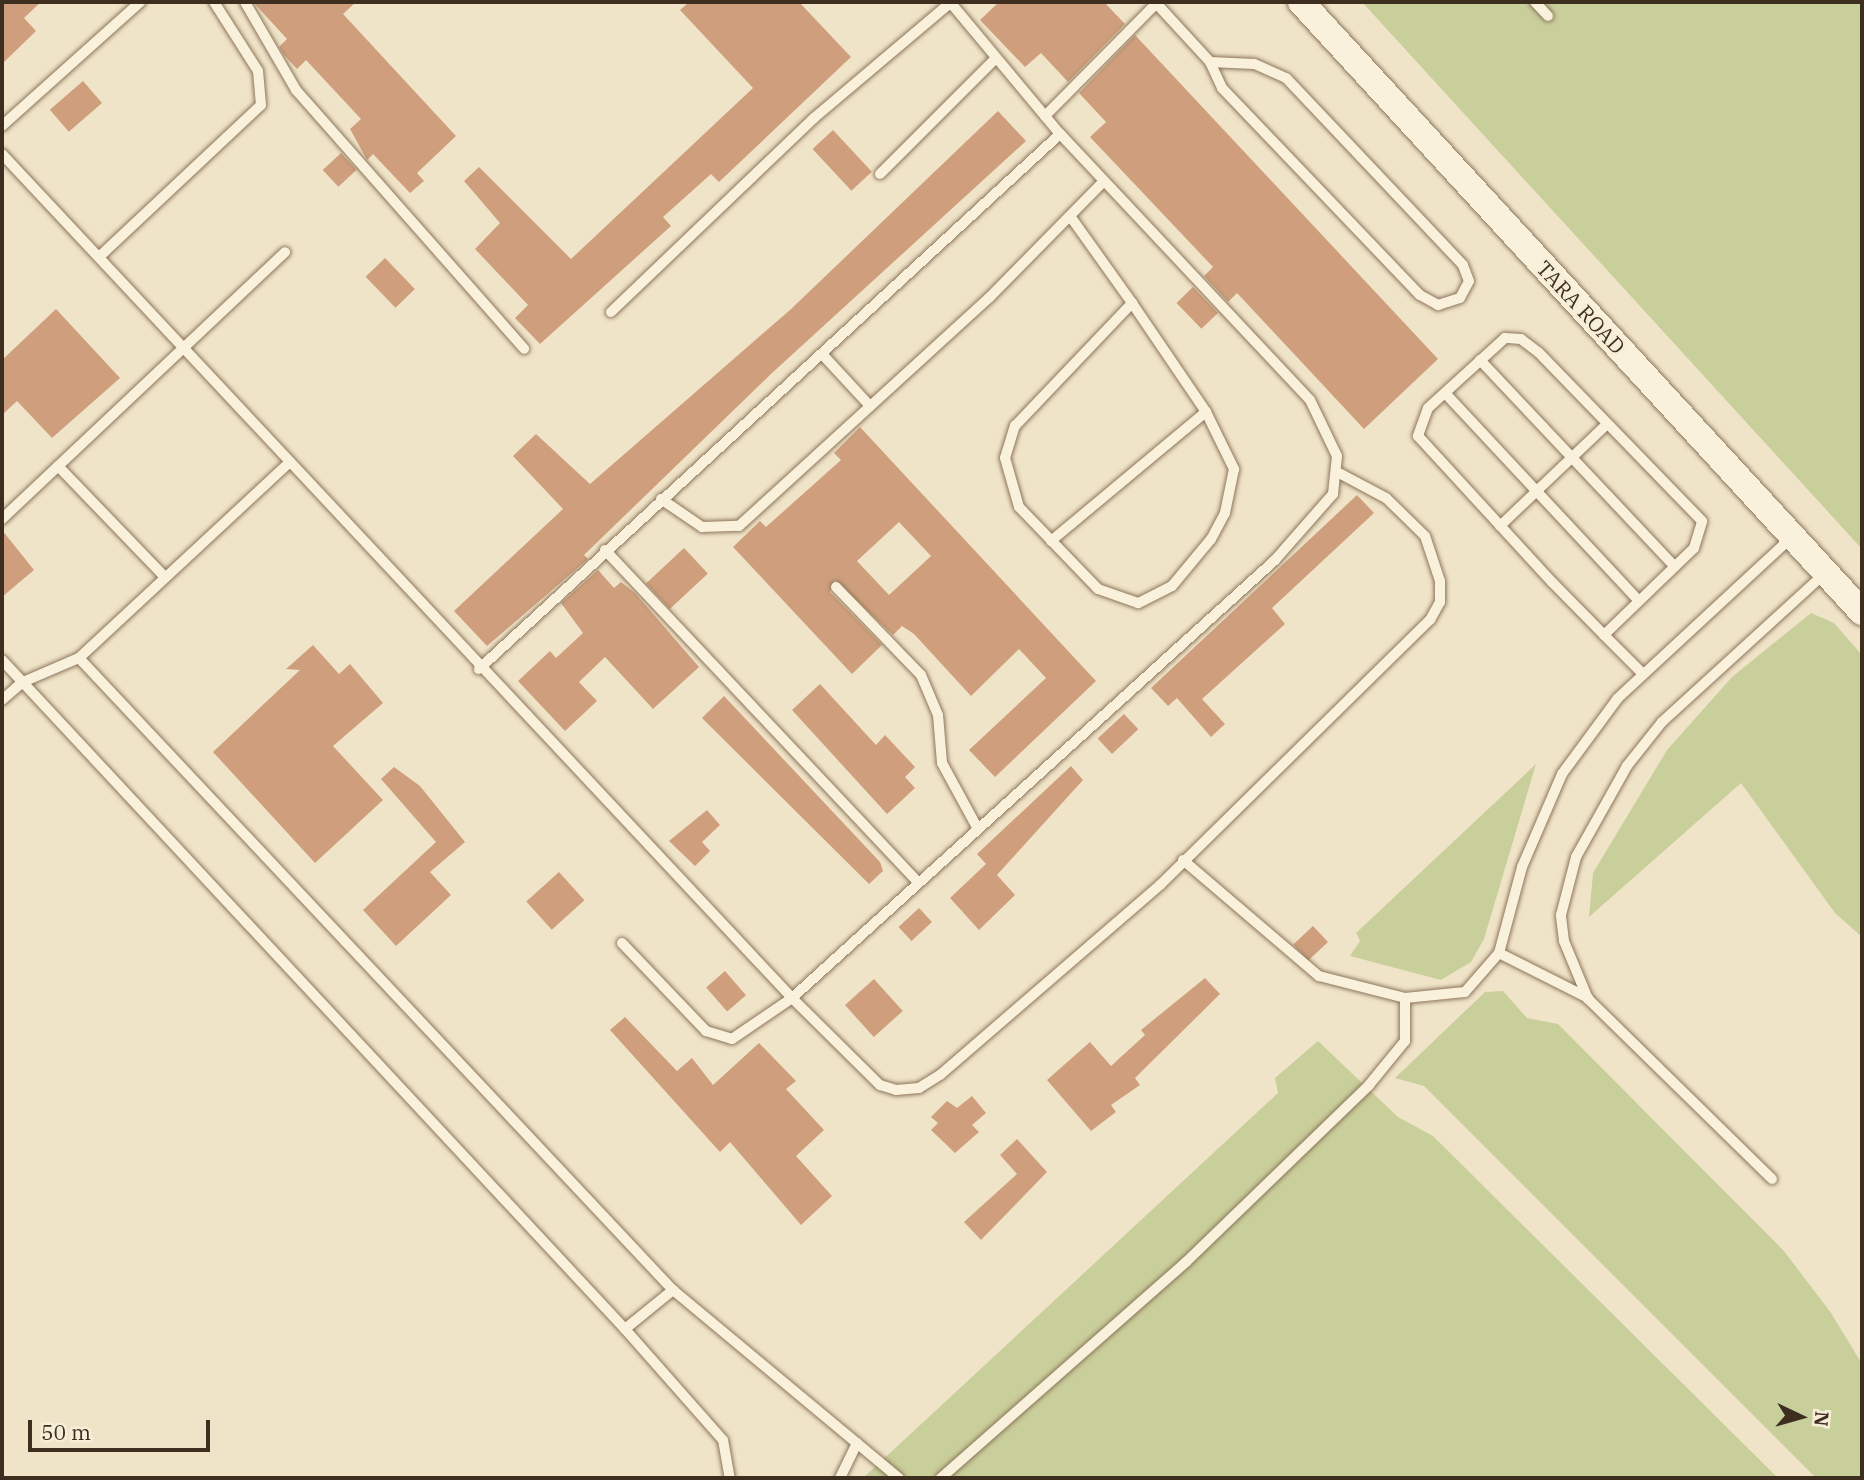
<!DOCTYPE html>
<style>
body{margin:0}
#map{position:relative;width:1864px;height:1480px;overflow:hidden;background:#f0e4c8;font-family:"IBM Plex Serif",serif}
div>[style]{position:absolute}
.green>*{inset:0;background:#c9cf9b}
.building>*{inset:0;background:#cf9f7d;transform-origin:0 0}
.roads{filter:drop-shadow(0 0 2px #8d765c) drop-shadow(0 0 2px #8d765c)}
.lane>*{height:10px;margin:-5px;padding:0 5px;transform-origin:5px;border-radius:5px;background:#faf1dc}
.secondary>*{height:26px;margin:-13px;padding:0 13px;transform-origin:13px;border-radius:13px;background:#faf1dc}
span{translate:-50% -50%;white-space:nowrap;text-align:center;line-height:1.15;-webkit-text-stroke:6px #f7eed8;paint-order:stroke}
.street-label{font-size:21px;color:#3d2e20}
.frame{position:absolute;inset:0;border:4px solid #3d2e20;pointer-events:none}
.north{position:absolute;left:1766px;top:1382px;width:70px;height:70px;-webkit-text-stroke:5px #f7eed8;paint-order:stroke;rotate:95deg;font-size:19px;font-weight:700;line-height:28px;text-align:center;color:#3d2e20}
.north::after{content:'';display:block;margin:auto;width:24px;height:32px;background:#3d2e20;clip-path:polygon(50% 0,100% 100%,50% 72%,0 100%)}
.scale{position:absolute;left:28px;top:1420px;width:182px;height:32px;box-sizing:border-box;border:4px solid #3d2e20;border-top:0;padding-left:9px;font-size:21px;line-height:24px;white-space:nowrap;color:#3d2e20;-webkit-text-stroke:5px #f7eed8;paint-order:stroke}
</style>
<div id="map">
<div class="green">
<div style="clip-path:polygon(1362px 2px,1862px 2px,1862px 550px,1862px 549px)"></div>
<div style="clip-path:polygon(1811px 613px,1834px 623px,1862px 655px,1862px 937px,1835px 913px,1741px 783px,1589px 917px,1593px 873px,1667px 750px,1732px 677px)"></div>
<div style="clip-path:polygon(1536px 764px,1484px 939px,1471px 962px,1441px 980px,1350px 956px,1360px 941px,1356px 933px)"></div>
<div style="clip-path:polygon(1503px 991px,1527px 1018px,1558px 1024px,1784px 1251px,1831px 1313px,1862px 1364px,1862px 1478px,1816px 1478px,1424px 1086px,1395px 1078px,1485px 992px)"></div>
<div style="clip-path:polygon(1318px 1041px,1398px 1117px,1433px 1136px,1778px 1478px,863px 1478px,1278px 1093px,1275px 1078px)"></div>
</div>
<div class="building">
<div style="clip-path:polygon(2px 2px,41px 2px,24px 18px,36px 31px,2px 64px)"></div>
<div style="clip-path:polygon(253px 2px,356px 2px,343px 14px,456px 136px,417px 173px,424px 181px,410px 193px,373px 154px,367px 160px,350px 129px,361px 119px,306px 60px,297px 69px,284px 55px,279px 47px,287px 39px)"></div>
<div style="clip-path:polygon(689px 2px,799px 2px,851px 57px,719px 182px,711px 174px,663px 217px,671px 226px,540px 344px,515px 318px,528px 305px,475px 249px,500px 223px,464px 181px,479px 167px,571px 259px,753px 88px,680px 10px)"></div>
<div style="clip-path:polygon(999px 2px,1104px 2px,1125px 24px,1068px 82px,1041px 53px,1025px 67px,980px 20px)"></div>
<div style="clip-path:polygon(1135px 35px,1438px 359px,1364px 429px,1237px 293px,1228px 302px,1204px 276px,1213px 267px,1090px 137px,1106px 122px,1079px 93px)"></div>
<div style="left:83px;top:81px;width:29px;height:44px;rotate:49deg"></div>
<div style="clip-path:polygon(998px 111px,1026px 141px,772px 373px,584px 555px,588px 559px,487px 646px,454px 611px,563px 509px,513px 456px,536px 434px,590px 484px,790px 310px)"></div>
<div style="left:833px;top:130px;width:57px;height:28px;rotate:47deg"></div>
<div style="left:341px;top:153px;width:23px;height:25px;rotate:47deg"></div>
<div style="left:385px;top:258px;width:43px;height:27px;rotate:46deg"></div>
<div style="left:1193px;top:287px;width:36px;height:23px;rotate:46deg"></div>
<div style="clip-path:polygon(56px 309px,120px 378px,52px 438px,17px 401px,2px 415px,2px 360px)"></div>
<div style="clip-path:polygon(evenodd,860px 427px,1096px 681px,995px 777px,969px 750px,1046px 678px,1019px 649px,971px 696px,914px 634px,902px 626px,893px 635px,835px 580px,830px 592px,882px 645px,852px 674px,733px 547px,760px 521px,766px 527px,841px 460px,834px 453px,860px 427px,899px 522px,931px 556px,889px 595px,857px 561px,899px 522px)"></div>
<div style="clip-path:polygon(1357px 495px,1374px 513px,1272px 608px,1285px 624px,1202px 699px,1225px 724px,1211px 737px,1177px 698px,1168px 706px,1151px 688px)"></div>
<div style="clip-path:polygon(2px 530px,34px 570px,2px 597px)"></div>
<div style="left:684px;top:548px;width:35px;height:52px;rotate:47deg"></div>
<div style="clip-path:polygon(598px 570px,614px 588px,621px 582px,635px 593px,699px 667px,653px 709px,605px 657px,579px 682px,597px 701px,565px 731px,518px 681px,550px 651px,556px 658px,583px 633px,561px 603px)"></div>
<div style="clip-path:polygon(313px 645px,339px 674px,350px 664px,383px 703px,333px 746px,383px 800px,315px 863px,213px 752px,300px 670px,286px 669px)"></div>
<div style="clip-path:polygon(820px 684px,876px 745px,885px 735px,915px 767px,905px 777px,915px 788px,887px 814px,792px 710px)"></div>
<div style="clip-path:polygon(724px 696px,880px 862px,883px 871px,869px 884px,702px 718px)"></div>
<div style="left:1124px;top:714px;width:21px;height:36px;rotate:47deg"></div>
<div style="clip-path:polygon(1071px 766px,1083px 780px,997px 875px,1015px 895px,979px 930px,950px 898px,986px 864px,977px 854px)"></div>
<div style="clip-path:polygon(394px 767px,420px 786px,465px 842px,430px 872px,451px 895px,396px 946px,363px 910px,436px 842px,381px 779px)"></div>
<div style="clip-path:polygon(707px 810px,720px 825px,702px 842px,710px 851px,695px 866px,669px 841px)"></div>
<div style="left:559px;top:872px;width:38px;height:44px;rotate:48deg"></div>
<div style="left:919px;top:908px;width:19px;height:28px;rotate:47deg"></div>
<div style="left:1313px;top:926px;width:22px;height:27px;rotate:47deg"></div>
<div style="left:725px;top:971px;width:32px;height:25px;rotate:49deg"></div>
<div style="clip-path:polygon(1205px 978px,1220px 994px,1135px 1078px,1140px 1085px,1111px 1105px,1116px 1112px,1091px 1131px,1047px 1080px,1090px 1042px,1111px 1066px,1145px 1035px,1141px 1030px)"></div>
<div style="left:874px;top:979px;width:43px;height:39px;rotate:48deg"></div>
<div style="clip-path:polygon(625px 1017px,677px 1071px,692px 1058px,713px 1085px,759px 1043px,796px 1081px,786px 1089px,824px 1130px,796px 1156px,832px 1196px,801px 1225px,730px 1142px,720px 1152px,610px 1030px)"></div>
<div style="clip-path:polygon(972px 1096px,986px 1113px,972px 1125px,979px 1132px,955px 1153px,931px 1130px,938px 1123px,931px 1117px,947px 1101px,957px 1108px)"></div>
<div style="clip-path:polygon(1017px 1139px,1047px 1172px,981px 1240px,964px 1222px,1017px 1174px,1000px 1155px)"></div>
</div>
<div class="roads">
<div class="lane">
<div style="left:245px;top:2px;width:102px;rotate:59.9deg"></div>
<div style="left:296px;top:90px;width:345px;rotate:48.6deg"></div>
<div style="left:1535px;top:2px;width:19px;rotate:47deg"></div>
<div style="left:1156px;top:3px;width:80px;rotate:47.5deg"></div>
<div style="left:1210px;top:62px;width:29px;rotate:65deg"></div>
<div style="left:1222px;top:88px;width:286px;rotate:46.3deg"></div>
<div style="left:1420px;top:295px;width:21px;rotate:29deg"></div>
<div style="left:1438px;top:305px;width:23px;rotate:-18deg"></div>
<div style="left:1460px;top:298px;width:19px;rotate:-62deg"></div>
<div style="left:1469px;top:281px;width:17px;rotate:-111deg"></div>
<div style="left:1463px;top:265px;width:257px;rotate:-133.4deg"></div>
<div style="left:1286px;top:78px;width:35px;rotate:-156deg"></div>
<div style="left:1254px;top:64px;width:44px;rotate:-177.4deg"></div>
<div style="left:1045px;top:116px;width:161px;rotate:-45.3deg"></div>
<div style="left:2px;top:126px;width:186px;rotate:-41.9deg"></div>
<div style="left:2px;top:154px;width:1156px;rotate:46.89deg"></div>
<div style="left:792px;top:998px;width:124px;rotate:44.7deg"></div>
<div style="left:880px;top:1085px;width:17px;rotate:17deg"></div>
<div style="left:896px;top:1090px;width:23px;rotate:-5deg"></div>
<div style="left:919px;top:1088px;width:25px;rotate:-32deg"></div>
<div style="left:940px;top:1075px;width:291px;rotate:-40.8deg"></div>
<div style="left:1160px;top:885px;width:378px;rotate:-44.5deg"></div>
<div style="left:1430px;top:620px;width:21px;rotate:-61deg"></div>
<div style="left:1440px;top:602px;width:21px;rotate:-90deg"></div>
<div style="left:1440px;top:581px;width:47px;rotate:-108.4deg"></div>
<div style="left:1425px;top:536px;width:54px;rotate:-135.7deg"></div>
<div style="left:1386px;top:498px;width:53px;rotate:-152deg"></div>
<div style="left:880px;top:174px;width:163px;rotate:-45deg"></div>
<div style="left:1070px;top:216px;width:107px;rotate:54.5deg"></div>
<div style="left:1132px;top:303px;width:132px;rotate:55.8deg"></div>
<div style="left:1206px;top:412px;width:64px;rotate:63.8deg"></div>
<div style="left:1234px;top:469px;width:45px;rotate:101.6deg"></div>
<div style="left:1225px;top:513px;width:30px;rotate:118deg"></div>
<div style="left:1211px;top:539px;width:61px;rotate:129.7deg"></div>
<div style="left:1172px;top:586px;width:38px;rotate:153deg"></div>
<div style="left:1138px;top:603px;width:42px;rotate:-160.7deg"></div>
<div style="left:1098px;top:589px;width:114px;rotate:-133.9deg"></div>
<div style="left:1019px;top:507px;width:51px;rotate:-105.9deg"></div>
<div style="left:1005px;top:458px;width:34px;rotate:-73deg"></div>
<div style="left:1015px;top:426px;width:170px;rotate:-46.4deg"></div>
<div style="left:99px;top:257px;width:222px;rotate:-43.2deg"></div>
<div style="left:261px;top:105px;width:34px;rotate:-95deg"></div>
<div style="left:258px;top:71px;width:82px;rotate:-122.5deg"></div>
<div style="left:611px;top:312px;width:281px;rotate:-43.7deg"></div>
<div style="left:814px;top:118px;width:178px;rotate:-40.2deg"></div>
<div style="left:822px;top:354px;width:71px;rotate:47.3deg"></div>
<div style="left:1480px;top:360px;width:284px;rotate:46.7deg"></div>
<div style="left:1445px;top:393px;width:284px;rotate:47deg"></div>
<div style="left:58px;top:466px;width:151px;rotate:46.1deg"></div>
<div style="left:661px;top:499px;width:50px;rotate:34.3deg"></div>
<div style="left:702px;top:527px;width:37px;rotate:-2deg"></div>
<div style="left:739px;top:526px;width:338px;rotate:-42.4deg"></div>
<div style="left:989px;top:298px;width:164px;rotate:-45.5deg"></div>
<div style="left:2px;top:519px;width:389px;rotate:-43.3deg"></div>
<div style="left:1500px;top:526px;width:148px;rotate:-43.6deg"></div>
<div style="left:1051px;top:541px;width:202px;rotate:-39.8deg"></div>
<div style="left:605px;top:550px;width:456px;rotate:46.7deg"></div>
<div style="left:836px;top:587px;width:122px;rotate:46deg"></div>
<div style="left:921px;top:675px;width:43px;rotate:67deg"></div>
<div style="left:938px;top:715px;width:48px;rotate:85.2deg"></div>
<div style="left:942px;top:763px;width:75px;rotate:61.4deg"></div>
<div style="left:1604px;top:635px;width:125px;rotate:-44deg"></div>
<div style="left:1694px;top:548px;width:28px;rotate:-73deg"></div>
<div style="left:1702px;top:521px;width:235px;rotate:-134.1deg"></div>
<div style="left:1538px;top:352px;width:21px;rotate:-143deg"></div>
<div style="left:1521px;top:339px;width:16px;rotate:-176deg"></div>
<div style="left:1505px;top:338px;width:104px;rotate:137.7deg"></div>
<div style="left:1428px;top:408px;width:30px;rotate:110deg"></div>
<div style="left:1418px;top:436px;width:198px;rotate:47.5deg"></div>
<div style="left:1552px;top:582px;width:74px;rotate:45.5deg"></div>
<div style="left:1604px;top:635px;width:55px;rotate:45deg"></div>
<div style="left:79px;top:658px;width:867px;rotate:46.78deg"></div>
<div style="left:673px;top:1290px;width:294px;rotate:39.8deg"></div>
<div style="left:2px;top:660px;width:914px;rotate:47.04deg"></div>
<div style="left:625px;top:1329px;width:148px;rotate:48.6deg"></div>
<div style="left:723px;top:1440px;width:39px;rotate:80deg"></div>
<div style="left:479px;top:669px;width:790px;rotate:-42.64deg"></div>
<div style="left:2px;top:700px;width:28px;rotate:-41deg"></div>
<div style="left:23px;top:682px;width:61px;rotate:-23.2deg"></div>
<div style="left:79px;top:658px;width:288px;rotate:-42.9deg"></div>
<div style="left:1183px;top:860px;width:179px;rotate:40.5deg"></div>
<div style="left:1319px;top:976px;width:89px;rotate:14.3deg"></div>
<div style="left:1405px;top:998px;width:60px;rotate:-5.7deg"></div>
<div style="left:1465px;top:992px;width:52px;rotate:-48.9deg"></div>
<div style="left:1499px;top:953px;width:89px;rotate:-75deg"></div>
<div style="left:1522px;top:867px;width:101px;rotate:-66.7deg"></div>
<div style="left:1562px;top:774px;width:94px;rotate:-53.6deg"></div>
<div style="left:1618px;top:698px;width:237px;rotate:-42.8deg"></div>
<div style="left:622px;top:943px;width:122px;rotate:46.3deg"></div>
<div style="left:706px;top:1031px;width:27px;rotate:17deg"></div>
<div style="left:732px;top:1039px;width:73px;rotate:-34.3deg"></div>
<div style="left:792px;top:998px;width:652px;rotate:-42.2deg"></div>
<div style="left:1275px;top:560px;width:88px;rotate:-48.7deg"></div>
<div style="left:1333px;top:494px;width:38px;rotate:-84deg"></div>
<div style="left:1337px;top:456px;width:62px;rotate:-115.7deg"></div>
<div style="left:1310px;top:400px;width:365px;rotate:-133.2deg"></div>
<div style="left:1060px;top:134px;width:172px;rotate:-129.8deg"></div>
<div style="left:1499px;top:953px;width:100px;rotate:26.8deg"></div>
<div style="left:1772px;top:1179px;width:257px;rotate:-135.6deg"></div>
<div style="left:1588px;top:999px;width:63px;rotate:-112.5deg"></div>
<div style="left:1564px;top:941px;width:26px;rotate:-97deg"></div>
<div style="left:1561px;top:915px;width:60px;rotate:-75.5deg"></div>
<div style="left:1576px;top:857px;width:104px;rotate:-60.7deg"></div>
<div style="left:1627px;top:766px;width:56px;rotate:-51.5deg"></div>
<div style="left:1662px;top:722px;width:221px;rotate:-42.4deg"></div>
<div style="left:625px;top:1329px;width:62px;rotate:-39.1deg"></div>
<div style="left:840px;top:1478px;width:39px;rotate:-64deg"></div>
<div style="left:941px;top:1478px;width:327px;rotate:-41.4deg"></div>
<div style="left:1186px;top:1262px;width:255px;rotate:-44deg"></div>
<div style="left:1369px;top:1085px;width:57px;rotate:-50.7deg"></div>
<div style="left:1405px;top:1041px;width:43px;rotate:-90deg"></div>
</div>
<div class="secondary">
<div style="left:1301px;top:2px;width:829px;rotate:47.4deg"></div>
</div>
</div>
<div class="street-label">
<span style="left:1581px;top:307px;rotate:47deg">TARA ROAD</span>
</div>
<div class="frame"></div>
<div class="north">N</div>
<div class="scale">50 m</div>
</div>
